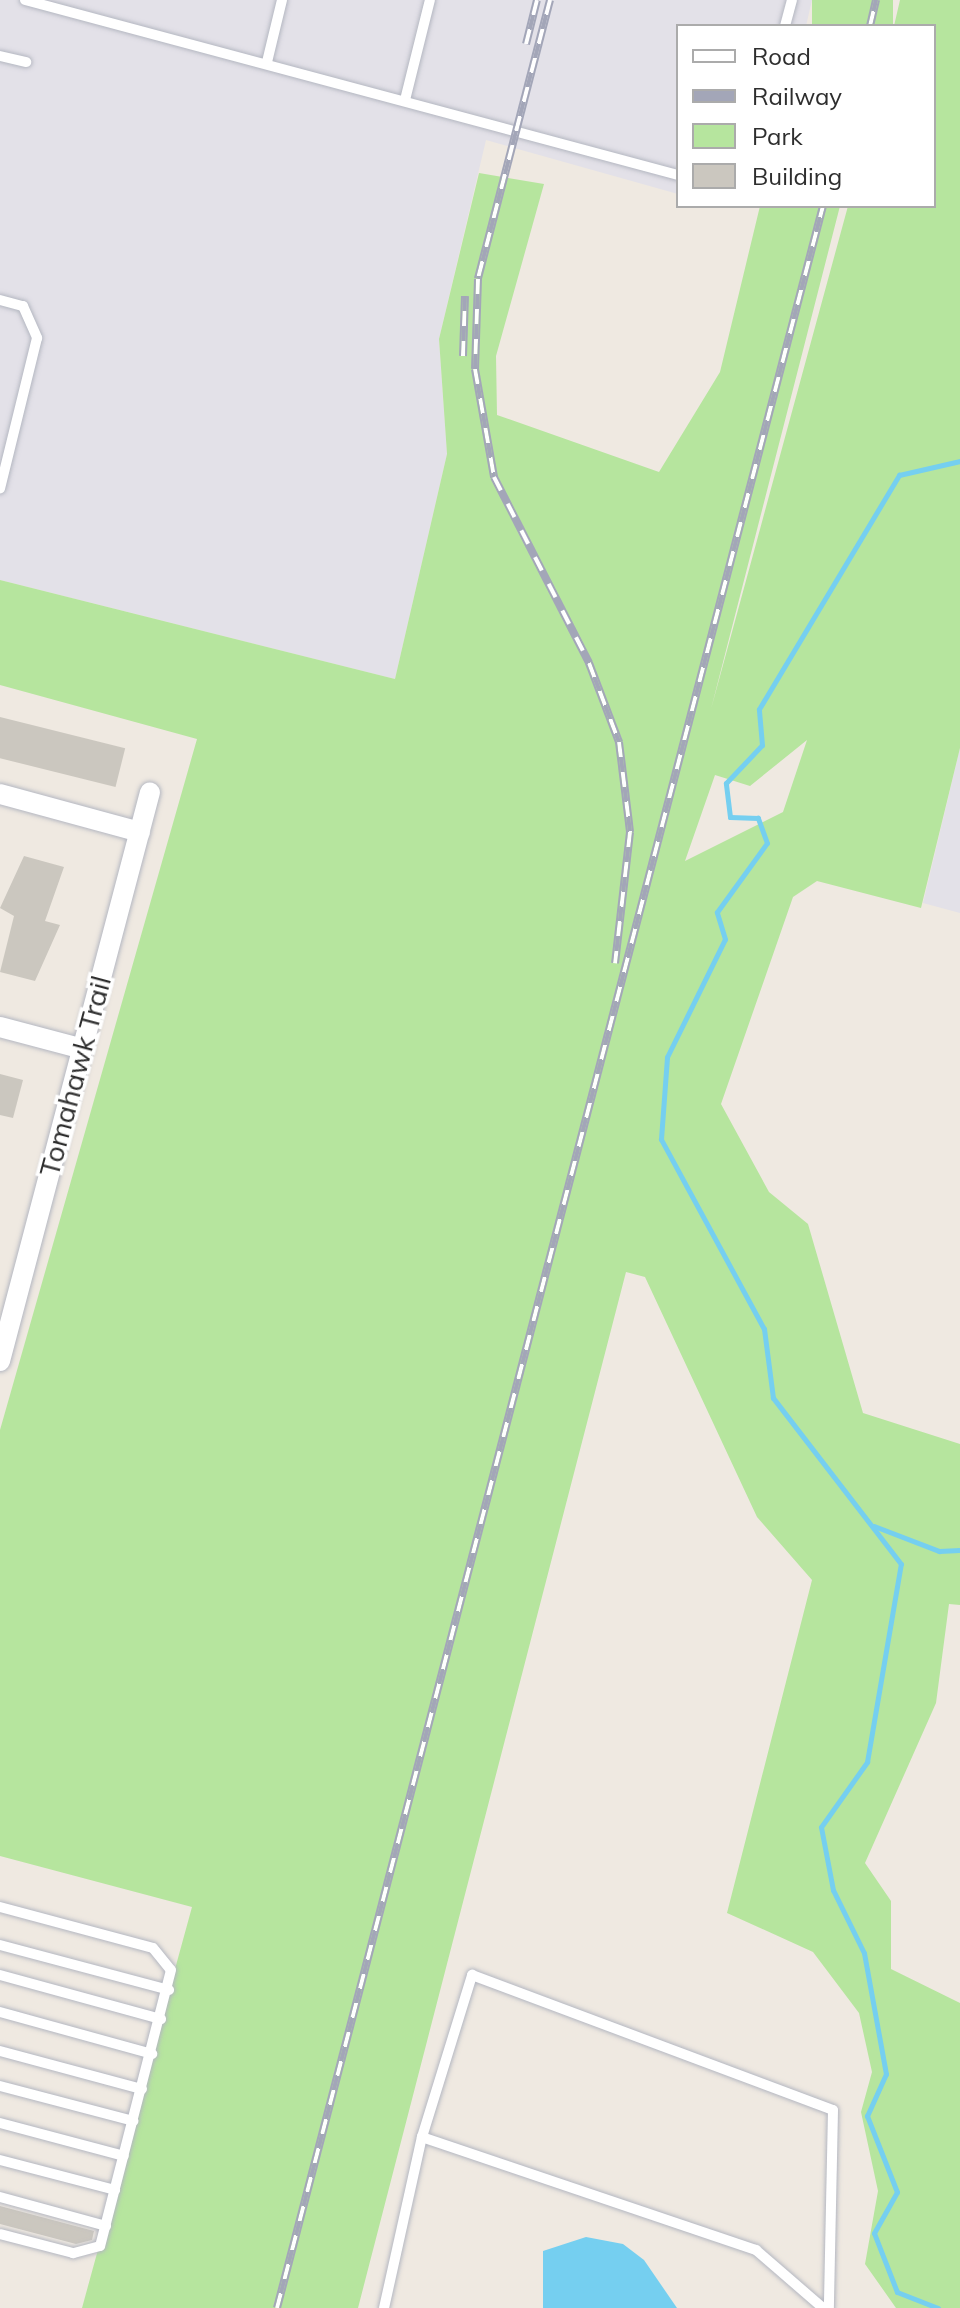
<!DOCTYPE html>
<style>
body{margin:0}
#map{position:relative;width:960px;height:2308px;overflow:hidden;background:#efe9e1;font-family:Mulish,sans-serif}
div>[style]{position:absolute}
.industrial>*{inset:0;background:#e3e1e8}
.green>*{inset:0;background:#b6e59e;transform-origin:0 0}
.water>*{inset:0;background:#75cff0}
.stream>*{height:5px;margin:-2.5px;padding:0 2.5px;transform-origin:2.5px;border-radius:2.5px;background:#75cff0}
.building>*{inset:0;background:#cbc7bf;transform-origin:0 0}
.roads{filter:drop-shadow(0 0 2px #b4b7c1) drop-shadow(0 0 2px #b4b7c1)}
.service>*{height:10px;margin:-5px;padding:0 5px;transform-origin:5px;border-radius:5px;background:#fff}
.minor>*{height:20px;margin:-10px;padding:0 10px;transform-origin:10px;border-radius:10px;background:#fff}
.rail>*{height:8px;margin-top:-4px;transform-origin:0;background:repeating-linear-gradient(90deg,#fff 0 15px,#a3a6b8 0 30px);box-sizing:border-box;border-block:2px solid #a3a6b8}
span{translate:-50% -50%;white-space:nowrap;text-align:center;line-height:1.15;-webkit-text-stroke:7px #fff;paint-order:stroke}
.street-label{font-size:28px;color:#2e2e2e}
.legend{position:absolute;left:676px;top:24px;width:260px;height:184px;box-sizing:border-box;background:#fff;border:2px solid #ababab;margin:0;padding:10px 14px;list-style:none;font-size:24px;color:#2e2e2e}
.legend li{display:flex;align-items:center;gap:16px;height:40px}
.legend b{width:40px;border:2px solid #ababab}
</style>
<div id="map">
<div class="industrial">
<div style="clip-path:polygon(0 0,812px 0,806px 26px,678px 26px,678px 194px,486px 140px,439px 339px,447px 454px,395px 679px,0 580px)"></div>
<div style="clip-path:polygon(960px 748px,960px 913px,923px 903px)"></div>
</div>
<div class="green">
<div style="left:812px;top:0;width:81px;height:27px"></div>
<div style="clip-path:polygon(evenodd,900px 0,960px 0,960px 748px,921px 908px,817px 881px,793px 897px,721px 1104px,769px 1192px,808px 1224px,863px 1413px,960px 1444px,960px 1605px,949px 1604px,936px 1703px,865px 1863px,891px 1901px,891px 1969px,960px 2003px,960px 2308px,896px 2308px,865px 2264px,878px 2191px,861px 2112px,872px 2072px,859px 2013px,813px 1952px,727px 1913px,812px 1580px,757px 1517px,645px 1277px,626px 1272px,358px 2308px,82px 2308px,192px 1907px,0 1856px,0 1430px,197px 739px,0 685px,0 580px,395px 679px,447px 454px,439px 339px,479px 173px,544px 184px,496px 356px,497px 415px,659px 472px,720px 372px,760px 206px,840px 206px,711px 709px,848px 206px,934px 206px,934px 26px,894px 26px,900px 0,807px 740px,783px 812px,685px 861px,715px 775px,750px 786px,807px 740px)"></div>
</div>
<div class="water">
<div style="clip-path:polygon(586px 2237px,623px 2244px,644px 2260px,677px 2308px,543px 2308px,543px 2251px)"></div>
</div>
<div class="stream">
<div style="left:874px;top:1526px;width:70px;rotate:21deg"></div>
<div style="left:939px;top:1551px;width:21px;rotate:-3deg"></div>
<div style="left:938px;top:2308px;width:44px;rotate:-158.7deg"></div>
<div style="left:897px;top:2292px;width:63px;rotate:-111.3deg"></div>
<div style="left:874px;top:2233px;width:47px;rotate:-60.7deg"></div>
<div style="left:897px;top:2192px;width:82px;rotate:-111.5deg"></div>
<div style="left:867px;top:2116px;width:46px;rotate:-65.7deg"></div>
<div style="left:886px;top:2074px;width:123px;rotate:-100.3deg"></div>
<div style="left:864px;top:1953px;width:70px;rotate:-116.2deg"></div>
<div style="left:833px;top:1890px;width:64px;rotate:-100.8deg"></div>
<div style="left:821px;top:1827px;width:80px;rotate:-54.7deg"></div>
<div style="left:867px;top:1762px;width:201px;rotate:-80.3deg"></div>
<div style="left:901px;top:1564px;width:210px;rotate:-127.6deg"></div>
<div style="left:773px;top:1398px;width:70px;rotate:-97.4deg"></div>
<div style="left:764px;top:1329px;width:216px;rotate:-118.5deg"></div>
<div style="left:661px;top:1139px;width:82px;rotate:-85.8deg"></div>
<div style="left:667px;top:1057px;width:131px;rotate:-63.8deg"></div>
<div style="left:725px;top:939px;width:28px;rotate:-107deg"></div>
<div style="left:717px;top:912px;width:85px;rotate:-54.1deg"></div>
<div style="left:767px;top:843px;width:27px;rotate:-110deg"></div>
<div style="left:758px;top:818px;width:28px;rotate:-178deg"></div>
<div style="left:730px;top:817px;width:34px;rotate:-97deg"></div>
<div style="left:726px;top:783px;width:52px;rotate:-46.5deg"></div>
<div style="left:762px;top:745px;width:36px;rotate:-95deg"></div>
<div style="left:759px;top:709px;width:273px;rotate:-59.1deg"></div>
<div style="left:899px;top:475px;width:63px;rotate:-12.9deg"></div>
</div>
<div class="building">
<div style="left:0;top:717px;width:129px;height:40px;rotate:14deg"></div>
<div style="clip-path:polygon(24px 856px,64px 867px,45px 921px,60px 925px,35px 981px,0 972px,14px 916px,0 908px)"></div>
<div style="clip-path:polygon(0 1074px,23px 1080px,13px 1118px,0 1115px)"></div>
<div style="clip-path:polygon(0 2206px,94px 2231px,92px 2240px,76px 2244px,0 2224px)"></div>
</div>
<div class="roads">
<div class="service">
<div style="left:25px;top:0;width:676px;rotate:15deg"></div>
<div style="left:785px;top:26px;width:27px;rotate:-75deg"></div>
<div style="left:0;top:56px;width:27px;rotate:13deg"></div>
<div style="left:267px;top:62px;width:64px;rotate:-76.4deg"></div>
<div style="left:405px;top:100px;width:103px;rotate:-76deg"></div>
<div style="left:0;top:300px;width:24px;rotate:15deg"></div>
<div style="left:23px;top:306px;width:35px;rotate:66deg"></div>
<div style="left:37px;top:338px;width:155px;rotate:103.8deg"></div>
<div style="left:0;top:1907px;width:158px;rotate:15deg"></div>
<div style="left:153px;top:1948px;width:28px;rotate:51deg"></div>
<div style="left:171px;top:1970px;width:285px;rotate:104.4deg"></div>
<div style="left:100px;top:2246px;width:28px;rotate:165deg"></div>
<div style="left:73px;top:2253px;width:75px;rotate:-165.4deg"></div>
<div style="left:0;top:1945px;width:175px;rotate:14.9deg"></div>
<div style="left:0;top:1975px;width:167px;rotate:15.3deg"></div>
<div style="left:0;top:2012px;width:158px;rotate:15.4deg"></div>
<div style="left:0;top:2051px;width:147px;rotate:15deg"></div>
<div style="left:0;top:2086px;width:138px;rotate:14.7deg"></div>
<div style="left:0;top:2123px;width:128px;rotate:14.9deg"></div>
<div style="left:422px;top:2137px;width:170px;rotate:-72.8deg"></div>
<div style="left:472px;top:1975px;width:385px;rotate:20.5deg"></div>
<div style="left:833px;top:2110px;width:198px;rotate:91.2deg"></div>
<div style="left:0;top:2160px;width:119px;rotate:14.6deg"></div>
<div style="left:0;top:2197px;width:110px;rotate:15.3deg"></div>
<div style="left:384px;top:2308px;width:175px;rotate:-77.5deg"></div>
<div style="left:422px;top:2137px;width:353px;rotate:18.7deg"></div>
<div style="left:756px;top:2250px;width:89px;rotate:40.9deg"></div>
</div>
<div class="minor">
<div style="left:0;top:794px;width:145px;rotate:15.2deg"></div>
<div style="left:0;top:1027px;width:86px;rotate:14.8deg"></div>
<div style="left:0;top:1361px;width:588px;rotate:-75.23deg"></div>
</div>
</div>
<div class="rail">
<div style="left:550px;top:0;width:288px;rotate:104.5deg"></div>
<div style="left:478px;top:279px;width:90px;rotate:91.9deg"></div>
<div style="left:475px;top:369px;width:110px;rotate:80deg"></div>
<div style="left:494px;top:477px;width:209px;rotate:62.9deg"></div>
<div style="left:589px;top:663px;width:85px;rotate:69.2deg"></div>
<div style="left:619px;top:742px;width:91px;rotate:83deg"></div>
<div style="left:630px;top:832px;width:132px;rotate:96.5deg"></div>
<div style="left:870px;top:26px;width:27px;rotate:-77deg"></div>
<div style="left:526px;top:44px;width:45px;rotate:-76deg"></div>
<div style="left:463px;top:356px;width:60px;rotate:-88.1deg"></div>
<div style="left:277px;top:2308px;width:2172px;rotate:-75.44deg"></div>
</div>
<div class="street-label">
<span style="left:75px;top:1076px;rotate:-75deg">Tomahawk Trail</span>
</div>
<ul class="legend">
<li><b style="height:10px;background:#fff"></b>Road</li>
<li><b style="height:10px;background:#a3a6b8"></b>Railway</li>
<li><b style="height:22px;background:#b6e59e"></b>Park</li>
<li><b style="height:22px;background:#cbc7bf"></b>Building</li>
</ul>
</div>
